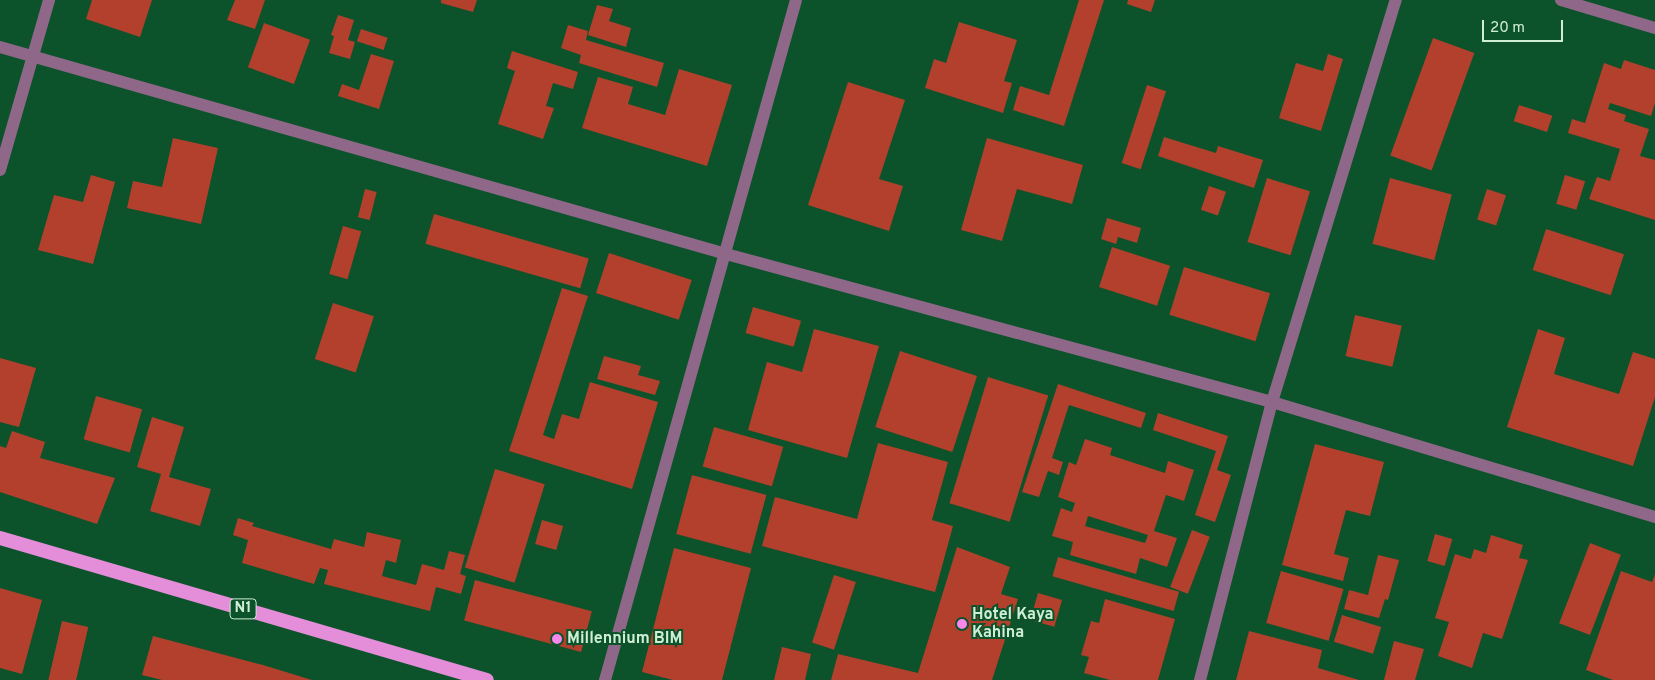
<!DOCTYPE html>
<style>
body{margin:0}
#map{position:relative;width:1655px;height:680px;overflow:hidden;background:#0c522a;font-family:Overpass,sans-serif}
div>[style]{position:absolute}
.building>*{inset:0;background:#b2402c;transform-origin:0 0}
.minor>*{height:12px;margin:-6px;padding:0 6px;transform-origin:6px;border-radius:6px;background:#8f6889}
.trunk>*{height:14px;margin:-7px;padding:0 7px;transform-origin:7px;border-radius:7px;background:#e48dd8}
.dots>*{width:14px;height:14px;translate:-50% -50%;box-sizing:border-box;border:2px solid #0c522a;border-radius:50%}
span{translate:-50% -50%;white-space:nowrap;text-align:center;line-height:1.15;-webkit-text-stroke:4px #0c522a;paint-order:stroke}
.shield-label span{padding:1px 4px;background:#0c522a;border:1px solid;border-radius:4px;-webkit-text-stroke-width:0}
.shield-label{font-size:15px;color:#ceeed5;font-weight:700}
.poi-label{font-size:16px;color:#ceeed5;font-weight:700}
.left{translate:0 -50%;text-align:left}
.scale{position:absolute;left:1482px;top:20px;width:81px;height:22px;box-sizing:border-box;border:2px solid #ceeed5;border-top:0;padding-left:6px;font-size:15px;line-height:18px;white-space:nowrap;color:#ceeed5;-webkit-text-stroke:4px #0c522a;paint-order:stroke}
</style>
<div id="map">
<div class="building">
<div style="clip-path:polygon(92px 0,152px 0,140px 37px,86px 19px)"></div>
<div style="clip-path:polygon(235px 0,265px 0,255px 29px,227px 20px)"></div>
<div style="clip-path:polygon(441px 0,477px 0,473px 12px,441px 3px)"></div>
<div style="clip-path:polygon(1079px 0,1104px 0,1064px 126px,1013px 110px,1020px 86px,1049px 95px)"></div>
<div style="clip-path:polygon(1128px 0,1155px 0,1151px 12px,1127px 4px)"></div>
<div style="clip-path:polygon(597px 5px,613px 9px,609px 21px,631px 28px,626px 47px,588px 35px)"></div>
<div style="clip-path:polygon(338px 15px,354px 20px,348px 40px,355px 42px,350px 59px,329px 53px,334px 36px,331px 35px)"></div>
<div style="clip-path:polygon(959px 22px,1017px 40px,1004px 81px,1012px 83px,1003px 113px,925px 88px,934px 59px,946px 63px)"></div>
<div style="left:264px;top:23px;width:49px;height:47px;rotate:20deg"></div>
<div style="clip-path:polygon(568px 25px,588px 31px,586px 40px,664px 63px,657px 87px,579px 63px,581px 55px,561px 48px)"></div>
<div style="left:361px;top:29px;width:28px;height:13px;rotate:18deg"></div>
<div style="left:1433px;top:38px;width:44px;height:125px;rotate:20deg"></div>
<div style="clip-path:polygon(512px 51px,578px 72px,573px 89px,553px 83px,546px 106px,554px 108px,543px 139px,498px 124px,515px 71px,507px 68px)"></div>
<div style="clip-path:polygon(371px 54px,394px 61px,379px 109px,338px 96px,342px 84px,359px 90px)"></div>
<div style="clip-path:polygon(1328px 54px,1343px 59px,1321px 131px,1279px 118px,1296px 63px,1323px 71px)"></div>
<div style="clip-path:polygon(1624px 60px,1655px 70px,1655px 103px,1651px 116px,1610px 103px,1608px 109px,1626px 115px,1624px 121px,1649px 129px,1640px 156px,1655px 160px,1655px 220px,1589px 199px,1597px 177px,1610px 181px,1620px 149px,1568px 133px,1572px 119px,1585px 123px,1604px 63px,1621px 69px)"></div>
<div style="clip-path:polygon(679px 69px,732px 85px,707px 166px,582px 128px,598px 77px,633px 87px,628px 104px,665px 115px)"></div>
<div style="clip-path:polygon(848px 82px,905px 100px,879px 179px,903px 186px,889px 231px,808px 205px)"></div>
<div style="left:1147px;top:85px;width:20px;height:82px;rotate:18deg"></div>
<div style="left:1519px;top:105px;width:35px;height:17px;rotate:18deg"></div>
<div style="clip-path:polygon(1164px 137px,1216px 153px,1218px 146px,1263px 160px,1254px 188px,1158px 156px)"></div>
<div style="clip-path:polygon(173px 138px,218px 148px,201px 224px,127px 208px,133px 181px,162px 187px)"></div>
<div style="clip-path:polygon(987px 138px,1083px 165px,1072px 204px,1017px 189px,1002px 241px,961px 230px)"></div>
<div style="clip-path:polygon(91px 175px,115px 182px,93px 264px,38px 250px,54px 195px,83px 202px)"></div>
<div style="left:1565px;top:175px;width:21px;height:30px;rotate:17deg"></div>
<div style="left:1267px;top:178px;width:45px;height:67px;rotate:17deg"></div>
<div style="left:1390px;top:178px;width:64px;height:68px;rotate:15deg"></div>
<div style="left:1209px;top:186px;width:18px;height:25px;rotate:19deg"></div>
<div style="left:365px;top:189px;width:12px;height:29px;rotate:14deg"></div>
<div style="left:1487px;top:189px;width:20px;height:32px;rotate:18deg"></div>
<div style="left:434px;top:214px;width:161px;height:31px;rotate:16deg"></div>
<div style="clip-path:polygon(1107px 218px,1141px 228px,1137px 243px,1118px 237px,1116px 244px,1101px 239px)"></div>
<div style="left:343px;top:226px;width:19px;height:50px;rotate:16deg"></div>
<div style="left:1546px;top:229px;width:82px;height:43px;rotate:18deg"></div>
<div style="left:1112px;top:247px;width:61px;height:42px;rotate:18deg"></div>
<div style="left:609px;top:253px;width:87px;height:42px;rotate:18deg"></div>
<div style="left:1184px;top:267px;width:90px;height:50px;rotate:17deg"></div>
<div style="clip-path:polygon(562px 288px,588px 296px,543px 435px,554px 439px,562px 414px,579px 419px,590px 382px,658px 402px,632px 489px,509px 451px)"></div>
<div style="left:333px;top:303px;width:43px;height:59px;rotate:18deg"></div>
<div style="left:753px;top:307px;width:50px;height:27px;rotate:16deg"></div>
<div style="left:1355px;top:315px;width:48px;height:42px;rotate:13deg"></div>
<div style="clip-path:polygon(814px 329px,879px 346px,847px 458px,748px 430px,767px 362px,802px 372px)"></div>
<div style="clip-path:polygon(1538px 329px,1565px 338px,1554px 374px,1619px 394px,1633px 352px,1655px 359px,1655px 397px,1633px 466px,1507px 427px)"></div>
<div style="left:900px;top:351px;width:81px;height:80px;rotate:18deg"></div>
<div style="clip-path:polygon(604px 356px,641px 366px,638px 375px,660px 381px,655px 395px,597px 379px)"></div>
<div style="clip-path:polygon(0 358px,36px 368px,19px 427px,0 422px)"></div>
<div style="left:988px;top:377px;width:63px;height:132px;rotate:17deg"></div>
<div style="clip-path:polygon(1058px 384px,1146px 413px,1141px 428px,1069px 405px,1052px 458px,1063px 462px,1059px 475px,1048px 471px,1039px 497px,1022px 492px)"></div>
<div style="left:96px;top:396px;width:48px;height:45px;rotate:16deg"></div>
<div style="clip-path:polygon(1158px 413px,1228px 436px,1217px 470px,1231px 475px,1215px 522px,1195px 515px,1216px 451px,1153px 430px)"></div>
<div style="clip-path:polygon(152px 417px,184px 427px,169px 477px,211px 489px,200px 526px,150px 511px,161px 474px,137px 467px)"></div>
<div style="left:714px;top:427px;width:72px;height:41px;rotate:16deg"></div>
<div style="clip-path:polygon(12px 431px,45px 442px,40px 458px,115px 478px,97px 524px,0 492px,0 446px,6px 448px)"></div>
<div style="clip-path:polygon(evenodd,1085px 439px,1112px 448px,1110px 455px,1165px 473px,1168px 461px,1194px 470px,1184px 501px,1166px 495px,1154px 531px,1177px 538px,1167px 567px,1140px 558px,1136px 574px,1070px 555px,1073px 542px,1052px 536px,1061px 508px,1072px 512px,1075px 503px,1058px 497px,1069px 462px,1076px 465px,1085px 439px,1088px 516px,1148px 535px,1145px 543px,1085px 526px,1088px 516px)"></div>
<div style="clip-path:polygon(878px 443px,948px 462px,932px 520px,953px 526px,935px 592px,762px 546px,775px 497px,857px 519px)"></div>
<div style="clip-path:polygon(1315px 444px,1384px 462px,1370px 516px,1346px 510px,1334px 554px,1349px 558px,1343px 581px,1282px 565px)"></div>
<div style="left:495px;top:469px;width:52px;height:103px;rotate:17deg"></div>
<div style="left:692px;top:475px;width:77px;height:61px;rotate:15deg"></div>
<div style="clip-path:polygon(238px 518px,254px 523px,252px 526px,331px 549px,334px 539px,364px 547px,367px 532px,401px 540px,396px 563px,386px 560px,382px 576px,416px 585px,422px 564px,444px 570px,449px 551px,465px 555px,460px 574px,466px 576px,461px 594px,436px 587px,430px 611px,324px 584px,328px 570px,320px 568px,314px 584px,242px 563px,248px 540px,233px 535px)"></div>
<div style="left:542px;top:520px;width:22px;height:25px;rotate:16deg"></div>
<div style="left:1192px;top:530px;width:19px;height:61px;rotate:21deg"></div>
<div style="left:1435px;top:534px;width:18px;height:28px;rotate:16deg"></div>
<div style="clip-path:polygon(1491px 535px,1523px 545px,1519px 558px,1528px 560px,1502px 639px,1483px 633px,1472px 668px,1438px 656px,1449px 622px,1435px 618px,1455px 554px,1471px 559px,1474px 549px,1486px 553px)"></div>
<div style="left:1590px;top:543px;width:33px;height:86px;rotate:21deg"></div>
<div style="clip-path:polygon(957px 547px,1010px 567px,1001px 594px,1018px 599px,992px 680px,831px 680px,838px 654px,918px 673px)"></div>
<div style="clip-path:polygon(674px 548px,751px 568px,722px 680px,673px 680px,642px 672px)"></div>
<div style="clip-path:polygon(1378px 555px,1399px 560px,1388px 600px,1385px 599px,1379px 618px,1344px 609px,1349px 590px,1368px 595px)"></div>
<div style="left:1058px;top:557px;width:126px;height:20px;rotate:16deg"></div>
<div style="left:1281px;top:571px;width:65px;height:54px;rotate:16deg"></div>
<div style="clip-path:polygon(1621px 571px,1652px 582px,1655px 574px,1655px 680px,1613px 680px,1586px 670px)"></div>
<div style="left:834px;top:575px;width:23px;height:71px;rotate:18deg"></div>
<div style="left:475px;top:580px;width:121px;height:42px;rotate:15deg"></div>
<div style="clip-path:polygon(0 588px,42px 600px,22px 674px,0 668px)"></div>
<div style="left:1038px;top:593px;width:25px;height:28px;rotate:16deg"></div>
<div style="clip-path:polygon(1105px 599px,1175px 619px,1158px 680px,1110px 680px,1084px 673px,1089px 657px,1081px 655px,1091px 621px,1099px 623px)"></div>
<div style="left:1342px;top:615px;width:41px;height:28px;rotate:17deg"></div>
<div style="left:62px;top:621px;width:27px;height:61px;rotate:13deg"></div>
<div style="clip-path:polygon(1249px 631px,1322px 650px,1318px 668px,1359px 680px,1236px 680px)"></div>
<div style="clip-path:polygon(153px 636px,263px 665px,312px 680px,162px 680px,142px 675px)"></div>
<div style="clip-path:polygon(1394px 641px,1424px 649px,1415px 680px,1384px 680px)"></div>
<div style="clip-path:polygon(782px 647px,811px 654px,805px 680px,774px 680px)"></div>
</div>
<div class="minor">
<div style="left:1561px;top:0;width:98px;rotate:16.6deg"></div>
<div style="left:0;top:47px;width:755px;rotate:15.91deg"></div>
<div style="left:726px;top:254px;width:566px;rotate:15.17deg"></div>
<div style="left:1272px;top:402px;width:400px;rotate:16.7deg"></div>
<div style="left:0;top:170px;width:177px;rotate:-73.9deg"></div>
<div style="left:605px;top:680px;width:706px;rotate:-74.31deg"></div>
<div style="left:1200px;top:680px;width:287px;rotate:-75.5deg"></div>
<div style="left:1272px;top:402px;width:421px;rotate:-72.9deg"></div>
</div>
<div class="trunk">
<div style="left:0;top:538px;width:507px;rotate:16.26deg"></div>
</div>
<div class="dots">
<div style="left:962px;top:624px;background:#f888ea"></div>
<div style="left:557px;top:639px;background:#f888ea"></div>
</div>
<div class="shield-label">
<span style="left:243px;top:609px">N1</span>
</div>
<div class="poi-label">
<span class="left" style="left:972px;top:624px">Hotel Kaya<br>Kahina</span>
<span class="left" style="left:567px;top:639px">Millennium BIM</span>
</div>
<div class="scale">20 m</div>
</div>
